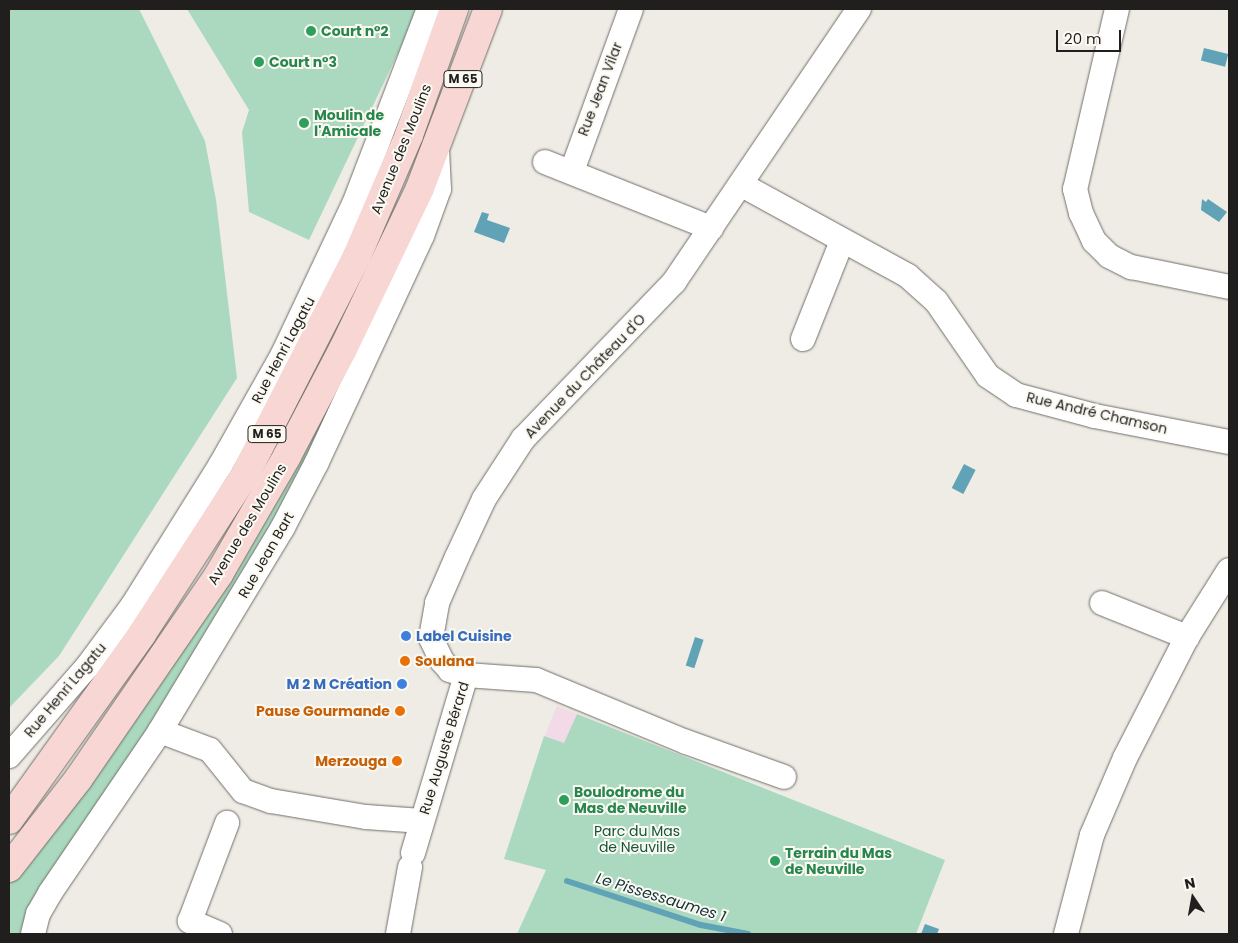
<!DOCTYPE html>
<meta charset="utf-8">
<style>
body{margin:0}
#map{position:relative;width:1238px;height:943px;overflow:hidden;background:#eeece5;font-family:Poppins,sans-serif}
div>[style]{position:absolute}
.industrial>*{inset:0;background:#f2dae6;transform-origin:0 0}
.green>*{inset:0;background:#abd9bf}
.water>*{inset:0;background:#61a3b6;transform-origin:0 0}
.stream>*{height:6px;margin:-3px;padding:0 3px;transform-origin:3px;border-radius:3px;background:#61a3b6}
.roads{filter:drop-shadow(0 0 1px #716e69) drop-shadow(0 0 1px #716e69)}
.minor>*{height:24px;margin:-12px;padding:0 12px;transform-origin:12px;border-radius:12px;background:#fff}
.major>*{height:28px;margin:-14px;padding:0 14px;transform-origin:14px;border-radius:14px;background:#f7d6d3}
.dots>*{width:14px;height:14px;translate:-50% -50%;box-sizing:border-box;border:2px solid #fbf9f2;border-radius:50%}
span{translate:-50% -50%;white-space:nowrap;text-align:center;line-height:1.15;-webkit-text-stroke:4px #fbf9f2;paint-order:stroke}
.shield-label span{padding:1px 4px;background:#fbf9f2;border:1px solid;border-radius:4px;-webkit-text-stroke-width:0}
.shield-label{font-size:12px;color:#201f1d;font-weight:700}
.leisure-label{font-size:14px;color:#27864d;font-weight:700}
.left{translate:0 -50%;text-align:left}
.street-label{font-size:14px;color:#201f1d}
.shop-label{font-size:14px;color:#366cbe;font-weight:700}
.right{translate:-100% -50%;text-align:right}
.food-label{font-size:14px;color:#c56008;font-weight:700}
.park-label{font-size:14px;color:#125538}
.water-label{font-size:15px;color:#0f3038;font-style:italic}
.frame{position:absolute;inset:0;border:10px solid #201f1d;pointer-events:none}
.north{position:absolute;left:1168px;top:873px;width:50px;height:50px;-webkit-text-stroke:4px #fbf9f2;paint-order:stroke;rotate:348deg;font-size:14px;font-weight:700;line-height:20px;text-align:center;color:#201f1d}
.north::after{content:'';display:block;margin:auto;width:18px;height:22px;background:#201f1d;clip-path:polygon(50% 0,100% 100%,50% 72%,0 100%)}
.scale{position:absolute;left:1056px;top:30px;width:65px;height:22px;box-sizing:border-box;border:2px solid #201f1d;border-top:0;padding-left:6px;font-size:15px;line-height:18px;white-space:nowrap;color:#201f1d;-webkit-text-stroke:4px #fbf9f2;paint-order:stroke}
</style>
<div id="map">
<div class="industrial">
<div style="left:557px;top:706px;width:22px;height:33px;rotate:22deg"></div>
</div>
<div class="green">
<div style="clip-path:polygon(9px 9px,139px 9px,205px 141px,216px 200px,237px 378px,59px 656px,9px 708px)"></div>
<div style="clip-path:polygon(187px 9px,419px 9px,309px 240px,249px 212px,242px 132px,249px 110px)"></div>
<div style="clip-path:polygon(352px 367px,241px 585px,27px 913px,22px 934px,9px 934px,9px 882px,137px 713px,346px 370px)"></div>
<div style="clip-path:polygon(577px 714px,945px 860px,916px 934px,517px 934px,546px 870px,504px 859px,544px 736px,564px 743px)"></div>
</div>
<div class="water">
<div style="left:1204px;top:48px;width:25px;height:13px;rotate:14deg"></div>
<div style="clip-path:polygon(1202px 199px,1206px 202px,1208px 199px,1227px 212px,1219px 222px,1201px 210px)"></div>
<div style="clip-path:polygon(482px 212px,489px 214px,487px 220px,510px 228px,504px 243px,474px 232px)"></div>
<div style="left:964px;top:464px;width:13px;height:27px;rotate:27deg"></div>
<div style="left:695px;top:637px;width:9px;height:30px;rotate:18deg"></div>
<div style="clip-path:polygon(925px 924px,939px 929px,937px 934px,921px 934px)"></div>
</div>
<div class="stream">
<div style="left:567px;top:881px;width:141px;rotate:18.2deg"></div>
<div style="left:701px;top:925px;width:48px;rotate:10.8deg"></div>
</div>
<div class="roads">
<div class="minor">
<div style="left:1117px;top:9px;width:185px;rotate:103.1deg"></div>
<div style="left:1075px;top:189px;width:25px;rotate:76deg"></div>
<div style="left:1081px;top:213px;width:31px;rotate:65deg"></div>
<div style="left:1094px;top:241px;width:21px;rotate:45deg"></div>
<div style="left:1109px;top:256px;width:25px;rotate:27deg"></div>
<div style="left:1131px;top:267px;width:100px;rotate:11.5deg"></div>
<div style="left:545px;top:162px;width:179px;rotate:21.7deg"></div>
<div style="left:572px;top:171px;width:172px;rotate:-70deg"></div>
<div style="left:742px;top:185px;width:189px;rotate:28.7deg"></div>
<div style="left:908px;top:276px;width:38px;rotate:42deg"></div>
<div style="left:936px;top:301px;width:91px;rotate:55.3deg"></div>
<div style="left:988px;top:376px;width:34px;rotate:34deg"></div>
<div style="left:1016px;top:395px;width:82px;rotate:14.9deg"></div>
<div style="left:1095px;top:416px;width:136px;rotate:11deg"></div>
<div style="left:803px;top:339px;width:105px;rotate:-68.3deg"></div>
<div style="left:1102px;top:603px;width:92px;rotate:21.8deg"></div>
<div style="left:160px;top:731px;width:53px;rotate:20.8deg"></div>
<div style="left:210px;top:750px;width:53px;rotate:51.2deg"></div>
<div style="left:243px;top:791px;width:30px;rotate:20deg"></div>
<div style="left:271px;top:801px;width:96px;rotate:9.6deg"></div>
<div style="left:366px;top:817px;width:56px;rotate:4.1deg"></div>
<div style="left:9px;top:756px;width:118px;rotate:-48.8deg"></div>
<div style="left:87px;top:667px;width:77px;rotate:-53.4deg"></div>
<div style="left:133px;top:605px;width:164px;rotate:-58deg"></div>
<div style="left:220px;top:466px;width:129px;rotate:-60.6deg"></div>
<div style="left:283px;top:354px;width:166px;rotate:-64.7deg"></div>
<div style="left:354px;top:204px;width:209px;rotate:-69deg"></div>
<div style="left:784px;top:777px;width:104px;rotate:-160.3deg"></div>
<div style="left:686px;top:742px;width:162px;rotate:-157.5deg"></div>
<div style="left:536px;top:680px;width:70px;rotate:-175.9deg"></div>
<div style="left:466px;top:675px;width:17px;rotate:-163deg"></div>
<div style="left:450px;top:670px;width:12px;rotate:-132deg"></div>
<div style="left:442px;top:661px;width:25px;rotate:-116deg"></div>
<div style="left:431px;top:638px;width:36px;rotate:-80deg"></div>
<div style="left:437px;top:603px;width:50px;rotate:-66.5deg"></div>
<div style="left:457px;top:557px;width:64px;rotate:-65deg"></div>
<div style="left:484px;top:499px;width:72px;rotate:-57deg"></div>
<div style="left:523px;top:439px;width:218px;rotate:-46.1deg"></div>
<div style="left:674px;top:282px;width:330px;rotate:-55.9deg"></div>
<div style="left:413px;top:853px;width:186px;rotate:-73.4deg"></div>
<div style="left:33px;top:934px;width:21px;rotate:-76deg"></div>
<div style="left:38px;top:914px;width:24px;rotate:-60deg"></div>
<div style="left:50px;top:893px;width:196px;rotate:-55.8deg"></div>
<div style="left:160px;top:731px;width:238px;rotate:-58.9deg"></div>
<div style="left:283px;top:527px;width:71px;rotate:-62.4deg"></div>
<div style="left:316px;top:464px;width:251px;rotate:-65.1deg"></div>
<div style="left:422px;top:236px;width:50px;rotate:-70.1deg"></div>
<div style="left:439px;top:189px;width:40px;rotate:-92.9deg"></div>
<div style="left:220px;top:934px;width:33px;rotate:-157deg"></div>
<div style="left:190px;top:921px;width:105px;rotate:-69.3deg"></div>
<div style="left:398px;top:934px;width:68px;rotate:-79.8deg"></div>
<div style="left:1066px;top:934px;width:102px;rotate:-75.3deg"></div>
<div style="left:1092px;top:835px;width:84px;rotate:-66.8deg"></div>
<div style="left:1125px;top:758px;width:136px;rotate:-62.9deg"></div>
<div style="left:1187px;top:637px;width:79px;rotate:-57.9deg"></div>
</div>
<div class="major">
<div style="left:9px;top:820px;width:229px;rotate:-54.4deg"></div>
<div style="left:142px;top:634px;width:192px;rotate:-57.1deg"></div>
<div style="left:246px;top:473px;width:244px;rotate:-62.9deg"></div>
<div style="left:357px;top:256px;width:132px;rotate:-66.7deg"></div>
<div style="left:409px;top:135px;width:134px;rotate:-70.3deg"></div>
<div style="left:9px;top:868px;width:114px;rotate:-52.1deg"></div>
<div style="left:79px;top:778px;width:247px;rotate:-55.5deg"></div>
<div style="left:219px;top:574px;width:136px;rotate:-60deg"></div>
<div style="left:287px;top:456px;width:121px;rotate:-62.4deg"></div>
<div style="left:343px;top:349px;width:178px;rotate:-64.4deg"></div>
<div style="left:420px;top:188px;width:191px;rotate:-69.2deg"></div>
</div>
</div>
<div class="dots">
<div style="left:311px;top:31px;background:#2e9e5b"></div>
<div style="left:259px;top:62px;background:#2e9e5b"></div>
<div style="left:304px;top:123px;background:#2e9e5b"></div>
<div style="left:406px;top:636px;background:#3f7fe0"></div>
<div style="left:405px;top:661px;background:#e8710a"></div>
<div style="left:402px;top:684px;background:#3f7fe0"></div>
<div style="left:400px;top:711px;background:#e8710a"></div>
<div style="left:397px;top:761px;background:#e8710a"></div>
<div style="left:564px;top:800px;background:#2e9e5b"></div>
<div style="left:775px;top:861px;background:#2e9e5b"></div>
</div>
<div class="shield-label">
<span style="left:463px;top:79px">M 65</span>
<span style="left:267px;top:434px">M 65</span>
</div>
<div class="leisure-label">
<span class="left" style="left:321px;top:31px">Court n°2</span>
<span class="left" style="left:269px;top:62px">Court n°3</span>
<span class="left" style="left:314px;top:123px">Moulin de<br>l'Amicale</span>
<span class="left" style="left:574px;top:800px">Boulodrome du<br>Mas de Neuville</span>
<span class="left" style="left:785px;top:861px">Terrain du Mas<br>de Neuville</span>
</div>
<div class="street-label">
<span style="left:600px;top:89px;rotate:-69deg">Rue Jean Vilar</span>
<span style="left:401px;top:149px;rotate:-68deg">Avenue des Moulins</span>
<span style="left:283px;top:350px;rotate:-62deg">Rue Henri Lagatu</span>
<span style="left:585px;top:376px;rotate:-46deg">Avenue du Château d'O</span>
<span style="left:1097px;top:413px;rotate:13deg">Rue André Chamson</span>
<span style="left:247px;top:524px;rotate:-59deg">Avenue des Moulins</span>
<span style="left:266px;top:555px;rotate:-60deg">Rue Jean Bart</span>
<span style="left:65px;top:690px;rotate:-50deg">Rue Henri Lagatu</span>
<span style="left:444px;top:748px;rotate:-73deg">Rue Auguste Bérard</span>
</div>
<div class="shop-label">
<span class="left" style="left:416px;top:636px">Label Cuisine</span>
<span class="right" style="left:392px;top:684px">M 2 M Création</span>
</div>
<div class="food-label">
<span class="left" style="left:415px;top:661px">Soulana</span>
<span class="right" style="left:390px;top:711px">Pause Gourmande</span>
<span class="right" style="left:387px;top:761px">Merzouga</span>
</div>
<div class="park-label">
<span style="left:637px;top:839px">Parc du Mas<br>de Neuville</span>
</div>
<div class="water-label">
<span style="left:661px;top:897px;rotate:17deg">Le Pissessaumes 1</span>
</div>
<div class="frame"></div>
<div class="north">N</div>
<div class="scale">20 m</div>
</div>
